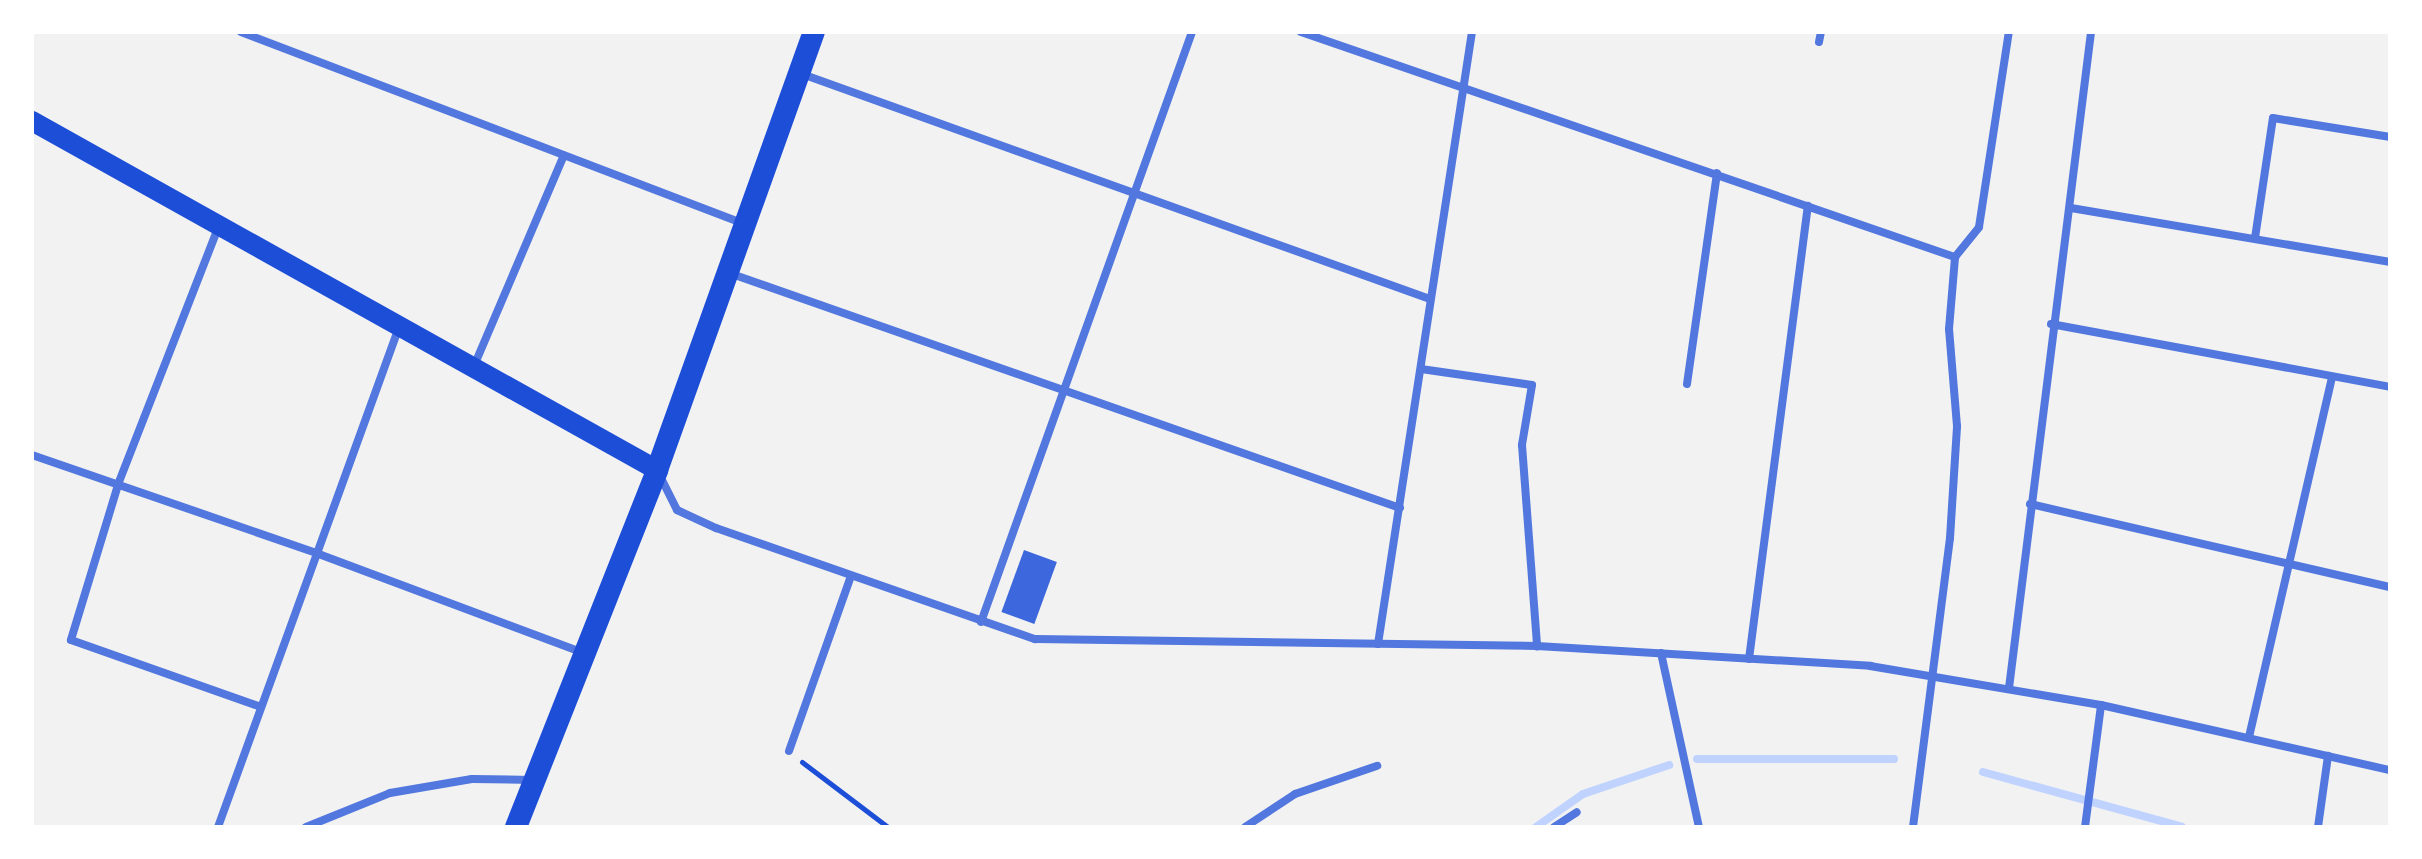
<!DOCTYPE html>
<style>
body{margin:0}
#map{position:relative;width:2422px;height:859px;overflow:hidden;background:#f2f2f2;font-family:"Noto Sans",sans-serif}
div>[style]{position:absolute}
.stream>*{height:8px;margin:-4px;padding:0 4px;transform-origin:4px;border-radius:4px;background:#bfd3fe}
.building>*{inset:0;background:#3d67dc;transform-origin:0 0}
.path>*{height:5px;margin:-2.5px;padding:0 2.5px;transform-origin:2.5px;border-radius:2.5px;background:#1d4ed8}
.minor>*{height:8px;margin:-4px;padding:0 4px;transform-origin:4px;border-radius:4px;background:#5277de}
.primary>*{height:20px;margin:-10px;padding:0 10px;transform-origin:10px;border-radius:10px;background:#1d4ed8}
.trunk>*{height:22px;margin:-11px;padding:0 11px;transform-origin:11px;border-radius:11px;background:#1d4ed8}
span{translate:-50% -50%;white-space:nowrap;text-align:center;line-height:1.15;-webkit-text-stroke:8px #fff;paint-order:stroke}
.frame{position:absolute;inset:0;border:34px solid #fff;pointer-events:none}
</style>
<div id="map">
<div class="stream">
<div style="left:1697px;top:759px;width:197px"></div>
<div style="left:1983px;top:772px;width:206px;rotate:15.4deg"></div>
<div style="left:1536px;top:827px;width:57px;rotate:-35.1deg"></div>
<div style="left:1583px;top:794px;width:91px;rotate:-18.6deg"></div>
</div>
<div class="building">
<div style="left:1024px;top:550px;width:35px;height:66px;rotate:20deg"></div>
</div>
<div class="path">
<div style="left:802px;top:762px;width:108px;rotate:37.1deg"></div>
</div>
<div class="minor">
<div style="left:241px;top:32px;width:536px;rotate:20.87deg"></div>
<div style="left:1301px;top:32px;width:692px;rotate:18.99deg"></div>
<div style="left:1819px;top:42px;width:10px;rotate:-79deg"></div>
<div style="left:802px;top:74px;width:667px;rotate:19.71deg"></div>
<div style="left:2071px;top:208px;width:324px;rotate:9.6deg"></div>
<div style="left:218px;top:228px;width:276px;rotate:111.3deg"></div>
<div style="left:118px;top:485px;width:162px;rotate:106.9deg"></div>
<div style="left:71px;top:640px;width:201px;rotate:19.4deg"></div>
<div style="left:2255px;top:238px;width:121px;rotate:-81.5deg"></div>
<div style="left:2273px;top:118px;width:119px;rotate:9.2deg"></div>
<div style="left:729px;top:273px;width:711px;rotate:19.3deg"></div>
<div style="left:2051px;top:324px;width:345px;rotate:10.5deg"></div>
<div style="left:474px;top:366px;width:229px;rotate:-66.9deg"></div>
<div style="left:1421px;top:369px;width:112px;rotate:8.2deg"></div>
<div style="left:1532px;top:385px;width:61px;rotate:99.5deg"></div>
<div style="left:1522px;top:445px;width:202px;rotate:85.7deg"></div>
<div style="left:1687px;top:384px;width:213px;rotate:-81.9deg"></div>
<div style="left:32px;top:455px;width:300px;rotate:19deg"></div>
<div style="left:316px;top:553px;width:283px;rotate:20.5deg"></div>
<div style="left:659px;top:474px;width:40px;rotate:63.4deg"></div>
<div style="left:677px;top:510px;width:43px;rotate:24.8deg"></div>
<div style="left:716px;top:528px;width:338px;rotate:19.2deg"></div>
<div style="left:1035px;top:639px;width:502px;rotate:0.8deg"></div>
<div style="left:1537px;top:646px;width:334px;rotate:3.4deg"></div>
<div style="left:1870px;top:666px;width:234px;rotate:9.6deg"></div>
<div style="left:2101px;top:705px;width:296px;rotate:12.7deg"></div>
<div style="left:2030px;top:504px;width:369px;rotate:13deg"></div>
<div style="left:981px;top:622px;width:627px;rotate:-70.32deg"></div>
<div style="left:1378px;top:644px;width:619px;rotate:-81.27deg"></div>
<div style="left:1661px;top:653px;width:178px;rotate:77.7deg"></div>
<div style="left:1749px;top:659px;width:457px;rotate:-82.6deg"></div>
<div style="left:2009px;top:688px;width:661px;rotate:-82.87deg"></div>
<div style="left:2249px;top:737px;width:368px;rotate:-77deg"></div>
<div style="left:789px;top:751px;width:186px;rotate:-70.5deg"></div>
<div style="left:218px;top:827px;width:532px;rotate:-70.1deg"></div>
<div style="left:306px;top:827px;width:91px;rotate:-22deg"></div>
<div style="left:390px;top:793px;width:83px;rotate:-9.7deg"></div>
<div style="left:472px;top:779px;width:61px;rotate:0.9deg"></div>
<div style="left:1245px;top:827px;width:60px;rotate:-33.4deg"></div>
<div style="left:1295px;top:794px;width:87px;rotate:-18.9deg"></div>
<div style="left:1554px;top:827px;width:27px;rotate:-33deg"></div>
<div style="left:1913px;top:827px;width:291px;rotate:-82.7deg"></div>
<div style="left:1950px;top:538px;width:112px;rotate:-86.4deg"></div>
<div style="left:1957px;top:426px;width:97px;rotate:-94.7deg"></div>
<div style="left:1949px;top:329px;width:72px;rotate:-85.2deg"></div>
<div style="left:1955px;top:257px;width:38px;rotate:-51deg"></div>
<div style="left:1979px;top:227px;width:197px;rotate:-81.3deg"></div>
<div style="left:2085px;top:827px;width:123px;rotate:-82.5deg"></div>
<div style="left:2318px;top:827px;width:72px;rotate:-82deg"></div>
</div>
<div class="primary">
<div style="left:32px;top:121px;width:716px;rotate:29.18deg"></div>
</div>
<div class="trunk">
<div style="left:516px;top:827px;width:384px;rotate:-68.4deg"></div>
<div style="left:657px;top:470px;width:465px;rotate:-70.3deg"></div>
</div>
<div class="frame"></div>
</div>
